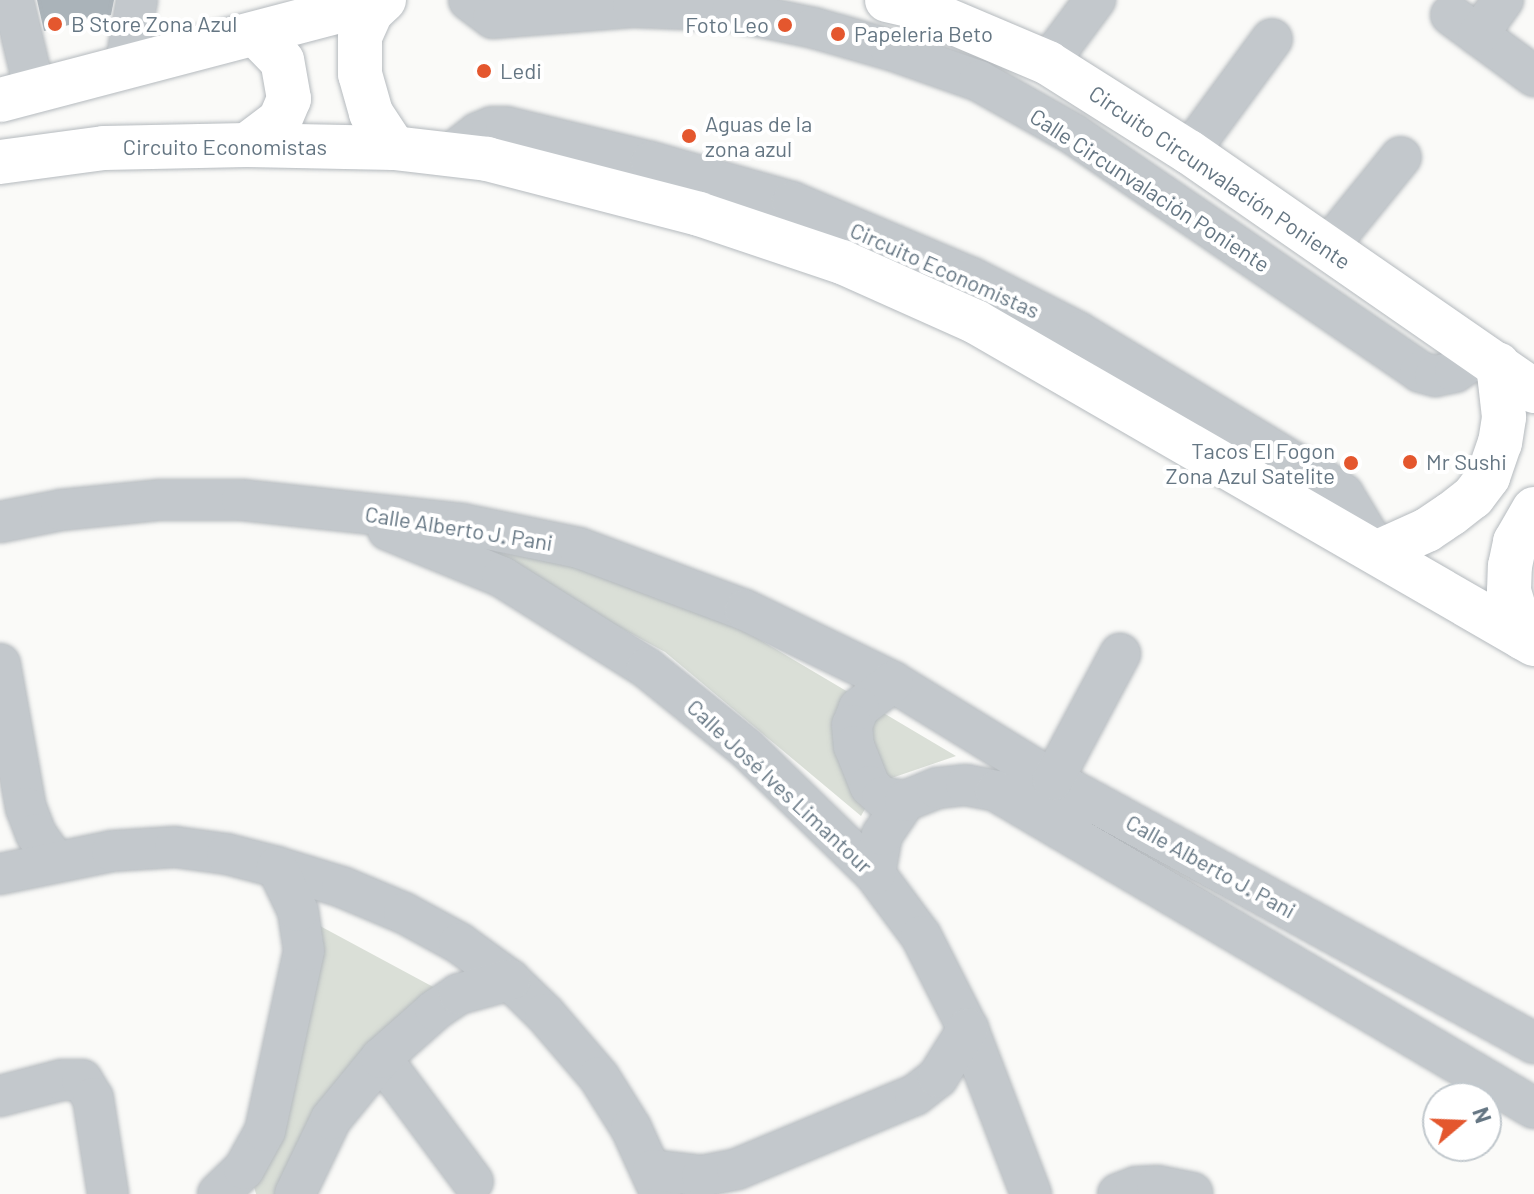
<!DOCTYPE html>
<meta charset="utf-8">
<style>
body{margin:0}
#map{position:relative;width:1534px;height:1194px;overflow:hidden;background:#fafaf8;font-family:Barlow,sans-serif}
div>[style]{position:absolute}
.green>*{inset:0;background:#dadfd7}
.building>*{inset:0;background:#aab3b9}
.roads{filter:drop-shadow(0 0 2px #b5babe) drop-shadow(0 0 2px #b5babe)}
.minor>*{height:40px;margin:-20px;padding:0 20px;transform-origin:20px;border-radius:20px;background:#c3c8cc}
.major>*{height:44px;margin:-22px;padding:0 22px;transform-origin:22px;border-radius:22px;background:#fff}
.dots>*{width:22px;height:22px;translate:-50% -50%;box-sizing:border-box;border:4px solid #fff;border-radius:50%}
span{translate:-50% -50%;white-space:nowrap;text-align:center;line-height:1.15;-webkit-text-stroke:8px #fff;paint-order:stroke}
.poi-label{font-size:22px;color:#657683}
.left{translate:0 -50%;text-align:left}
.right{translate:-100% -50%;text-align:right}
.street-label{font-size:22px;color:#657683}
.north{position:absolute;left:1422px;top:1082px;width:80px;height:80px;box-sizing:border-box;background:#fff;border:2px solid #c1c8cd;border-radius:50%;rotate:71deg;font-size:22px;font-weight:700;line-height:32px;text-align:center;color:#657683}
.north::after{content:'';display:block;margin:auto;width:28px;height:36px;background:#e4572e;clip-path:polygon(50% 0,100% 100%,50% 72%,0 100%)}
</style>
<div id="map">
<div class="green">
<div style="clip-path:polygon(452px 536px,589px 564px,708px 609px,956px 756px,880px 782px,861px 816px,665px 652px)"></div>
<div style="clip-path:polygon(320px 926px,450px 996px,286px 1194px,256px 1194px,245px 1153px)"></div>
</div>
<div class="building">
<div style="clip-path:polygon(37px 0,114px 0,111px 15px,44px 31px)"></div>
</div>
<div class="roads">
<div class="minor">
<div style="left:13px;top:0;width:94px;rotate:76.4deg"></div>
<div style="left:469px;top:0;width:30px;rotate:37deg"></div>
<div style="left:493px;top:18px;width:140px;rotate:-4.5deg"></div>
<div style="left:633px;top:7px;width:99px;rotate:2.3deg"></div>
<div style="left:732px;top:11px;width:84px;rotate:11.7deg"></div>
<div style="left:814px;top:28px;width:80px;rotate:15.9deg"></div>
<div style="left:891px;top:50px;width:93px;rotate:19.4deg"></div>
<div style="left:979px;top:81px;width:108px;rotate:29.4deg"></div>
<div style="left:1073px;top:134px;width:421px;rotate:34.4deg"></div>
<div style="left:1420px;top:372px;width:16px;rotate:15deg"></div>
<div style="left:1435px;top:376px;width:20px;rotate:-11deg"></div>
<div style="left:1455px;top:372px;width:33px;rotate:-35deg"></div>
<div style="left:1451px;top:15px;width:103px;rotate:36.3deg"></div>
<div style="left:1478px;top:35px;width:43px;rotate:-54.5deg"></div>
<div style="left:1048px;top:63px;width:79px;rotate:-53.3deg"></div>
<div style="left:125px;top:67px;width:68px;rotate:-79.8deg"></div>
<div style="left:1189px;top:152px;width:140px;rotate:-53.7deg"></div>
<div style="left:452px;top:153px;width:33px;rotate:-38deg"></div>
<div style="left:478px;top:133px;width:15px;rotate:-23deg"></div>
<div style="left:492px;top:127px;width:14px"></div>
<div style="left:506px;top:127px;width:149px;rotate:13.6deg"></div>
<div style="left:651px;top:162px;width:147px;rotate:15.8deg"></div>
<div style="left:792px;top:202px;width:195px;rotate:22.9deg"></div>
<div style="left:972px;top:278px;width:119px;rotate:27deg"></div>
<div style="left:1078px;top:332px;width:290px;rotate:31.2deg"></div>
<div style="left:1326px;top:482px;width:21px;rotate:35deg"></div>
<div style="left:1343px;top:494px;width:68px;rotate:58.9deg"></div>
<div style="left:1327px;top:248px;width:117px;rotate:-50.9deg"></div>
<div style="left:0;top:522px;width:62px;rotate:-11.1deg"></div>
<div style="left:61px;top:510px;width:100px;rotate:-5.8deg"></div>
<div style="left:160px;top:500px;width:82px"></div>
<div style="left:242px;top:500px;width:222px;rotate:6.2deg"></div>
<div style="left:463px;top:524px;width:118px;rotate:11.7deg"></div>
<div style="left:579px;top:548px;width:177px;rotate:20.5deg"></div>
<div style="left:745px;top:610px;width:165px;rotate:25.9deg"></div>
<div style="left:893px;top:682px;width:188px;rotate:31.5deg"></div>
<div style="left:1053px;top:780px;width:548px;rotate:28.67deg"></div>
<div style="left:388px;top:530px;width:123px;rotate:22.4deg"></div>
<div style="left:502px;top:577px;width:171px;rotate:32.1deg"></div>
<div style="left:647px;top:668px;width:127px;rotate:38.9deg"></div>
<div style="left:746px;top:748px;width:180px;rotate:44.3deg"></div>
<div style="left:875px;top:874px;width:77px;rotate:53.4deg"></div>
<div style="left:921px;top:936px;width:104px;rotate:63.2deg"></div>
<div style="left:968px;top:1029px;width:177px;rotate:69.1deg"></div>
<div style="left:0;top:664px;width:146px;rotate:79.8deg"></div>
<div style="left:26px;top:808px;width:28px;rotate:69deg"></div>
<div style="left:36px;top:834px;width:32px;rotate:55deg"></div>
<div style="left:893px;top:682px;width:43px;rotate:142.6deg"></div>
<div style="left:859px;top:708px;width:18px;rotate:112deg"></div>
<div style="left:852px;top:725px;width:21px;rotate:85deg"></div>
<div style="left:854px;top:746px;width:43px;rotate:68.2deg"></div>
<div style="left:870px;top:786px;width:16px;rotate:43deg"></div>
<div style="left:882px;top:797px;width:23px;rotate:10deg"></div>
<div style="left:1053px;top:780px;width:143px;rotate:-62deg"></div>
<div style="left:0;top:874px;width:114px;rotate:-11.6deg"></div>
<div style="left:112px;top:851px;width:63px;rotate:-3.6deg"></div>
<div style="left:175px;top:847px;width:52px;rotate:7.7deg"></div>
<div style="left:227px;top:854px;width:52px;rotate:14.6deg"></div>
<div style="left:277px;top:867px;width:68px;rotate:17.1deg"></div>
<div style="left:342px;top:887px;width:67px;rotate:22.8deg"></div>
<div style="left:404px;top:913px;width:63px;rotate:28.6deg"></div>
<div style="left:459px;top:943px;width:63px;rotate:36deg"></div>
<div style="left:510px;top:980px;width:49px;rotate:44.2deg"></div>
<div style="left:545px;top:1014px;width:83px;rotate:49.4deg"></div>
<div style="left:599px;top:1077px;width:60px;rotate:57.9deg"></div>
<div style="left:631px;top:1128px;width:72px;rotate:65.6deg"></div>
<div style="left:875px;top:874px;width:40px;rotate:-80deg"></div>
<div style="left:882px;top:835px;width:41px;rotate:-55.9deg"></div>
<div style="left:905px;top:801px;width:35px;rotate:-22deg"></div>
<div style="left:937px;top:788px;width:29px;rotate:-6deg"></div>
<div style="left:966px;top:785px;width:31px;rotate:11deg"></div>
<div style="left:996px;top:791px;width:624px;rotate:30.51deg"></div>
<div style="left:381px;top:1058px;width:154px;rotate:53.4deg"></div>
<div style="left:0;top:1096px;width:64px;rotate:-14.5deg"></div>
<div style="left:62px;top:1080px;width:20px"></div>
<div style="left:82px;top:1080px;width:21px;rotate:59deg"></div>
<div style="left:93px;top:1098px;width:97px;rotate:81.1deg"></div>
<div style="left:653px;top:1170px;width:49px;rotate:7deg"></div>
<div style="left:702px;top:1176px;width:36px;rotate:-11deg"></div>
<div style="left:737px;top:1169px;width:193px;rotate:-22.6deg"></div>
<div style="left:915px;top:1095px;width:29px;rotate:-38deg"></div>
<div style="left:938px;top:1077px;width:57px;rotate:-58deg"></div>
<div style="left:218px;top:1194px;width:36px;rotate:-44deg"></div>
<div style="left:244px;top:1169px;width:43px;rotate:-61.1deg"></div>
<div style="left:265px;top:1131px;width:184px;rotate:-77.8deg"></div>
<div style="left:304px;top:951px;width:40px;rotate:-98.5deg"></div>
<div style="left:298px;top:911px;width:49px;rotate:-115.5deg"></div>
<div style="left:295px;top:1194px;width:83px;rotate:-64.4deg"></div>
<div style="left:331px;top:1119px;width:79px;rotate:-50.7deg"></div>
<div style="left:381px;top:1058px;width:72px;rotate:-41.6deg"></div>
<div style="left:435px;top:1010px;width:29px;rotate:-34deg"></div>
<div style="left:459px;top:994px;width:53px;rotate:-15.4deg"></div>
<div style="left:1118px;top:1194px;width:19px;rotate:-21deg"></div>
<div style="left:1136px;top:1187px;width:21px;rotate:-3deg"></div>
<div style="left:1157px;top:1186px;width:36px;rotate:11deg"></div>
</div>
<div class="major">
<div style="left:384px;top:0;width:18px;rotate:137deg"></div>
<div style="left:371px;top:12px;width:27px;rotate:114deg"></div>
<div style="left:360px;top:37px;width:37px;rotate:90deg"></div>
<div style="left:360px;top:74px;width:41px;rotate:74.2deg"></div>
<div style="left:371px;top:113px;width:42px;rotate:56.7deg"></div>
<div style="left:887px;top:0;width:28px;rotate:13deg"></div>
<div style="left:914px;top:6px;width:146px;rotate:23deg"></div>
<div style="left:1048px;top:63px;width:167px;rotate:32.3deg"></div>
<div style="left:1189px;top:152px;width:420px;rotate:34.7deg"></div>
<div style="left:0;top:100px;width:394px;rotate:-14.7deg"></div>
<div style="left:247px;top:145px;width:41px;rotate:-37.1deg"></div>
<div style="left:280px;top:120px;width:23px;rotate:-67deg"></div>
<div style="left:289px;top:99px;width:39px;rotate:-100deg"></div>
<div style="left:282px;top:61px;width:36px;rotate:-134deg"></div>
<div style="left:0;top:162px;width:105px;rotate:-7.7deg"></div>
<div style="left:104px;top:148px;width:143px;rotate:-1.2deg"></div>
<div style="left:247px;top:145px;width:147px;rotate:1.2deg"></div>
<div style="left:394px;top:148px;width:94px;rotate:6.7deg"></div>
<div style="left:487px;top:159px;width:219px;rotate:14.5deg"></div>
<div style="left:699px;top:214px;width:151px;rotate:18.6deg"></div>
<div style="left:842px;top:262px;width:147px;rotate:24.1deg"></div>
<div style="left:976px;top:322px;width:644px;rotate:29.99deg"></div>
<div style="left:1378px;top:552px;width:54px;rotate:-24.2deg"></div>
<div style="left:1427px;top:530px;width:29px;rotate:-34deg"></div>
<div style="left:1451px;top:514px;width:28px;rotate:-38deg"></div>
<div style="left:1473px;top:497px;width:25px;rotate:-53deg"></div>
<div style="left:1488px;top:477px;width:36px;rotate:-71deg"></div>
<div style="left:1500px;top:443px;width:26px;rotate:-81deg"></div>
<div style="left:1504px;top:417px;width:53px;rotate:-96.5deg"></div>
<div style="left:1523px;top:638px;width:49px;rotate:-106.6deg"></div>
<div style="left:1509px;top:591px;width:25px;rotate:-88deg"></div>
<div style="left:1510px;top:566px;width:25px;rotate:-78deg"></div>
<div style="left:1515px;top:542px;width:38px;rotate:-60deg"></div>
</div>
</div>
<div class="dots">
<div style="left:55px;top:24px;background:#e4572e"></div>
<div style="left:785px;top:25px;background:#e4572e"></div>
<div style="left:838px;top:34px;background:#e4572e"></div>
<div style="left:484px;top:71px;background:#e4572e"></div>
<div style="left:689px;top:136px;background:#e4572e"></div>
<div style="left:1410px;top:462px;background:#e4572e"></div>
<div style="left:1351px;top:463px;background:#e4572e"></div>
</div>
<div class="poi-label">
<span class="left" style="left:71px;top:24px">B Store Zona Azul</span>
<span class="right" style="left:769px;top:25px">Foto Leo</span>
<span class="left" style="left:854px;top:34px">Papeleria Beto</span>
<span class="left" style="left:500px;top:71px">Ledi</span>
<span class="left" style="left:705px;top:136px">Aguas de la<br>zona azul</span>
<span class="right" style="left:1335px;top:463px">Tacos El Fogon<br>Zona Azul Satelite</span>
<span class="left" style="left:1426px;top:462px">Mr Sushi</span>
</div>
<div class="street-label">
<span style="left:225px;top:147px">Circuito Economistas</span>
<span style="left:1220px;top:177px;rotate:34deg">Circuito Circunvalación Poniente</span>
<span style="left:1150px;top:190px;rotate:33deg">Calle Circunvalación Poniente</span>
<span style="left:945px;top:270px;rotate:24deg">Circuito Economistas</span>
<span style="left:459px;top:528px;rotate:9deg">Calle Alberto J. Pani</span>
<span style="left:780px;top:786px;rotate:43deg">Calle José Ives Limantour</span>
<span style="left:1211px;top:866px;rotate:29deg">Calle Alberto J. Pani</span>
</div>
<div class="north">N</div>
</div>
